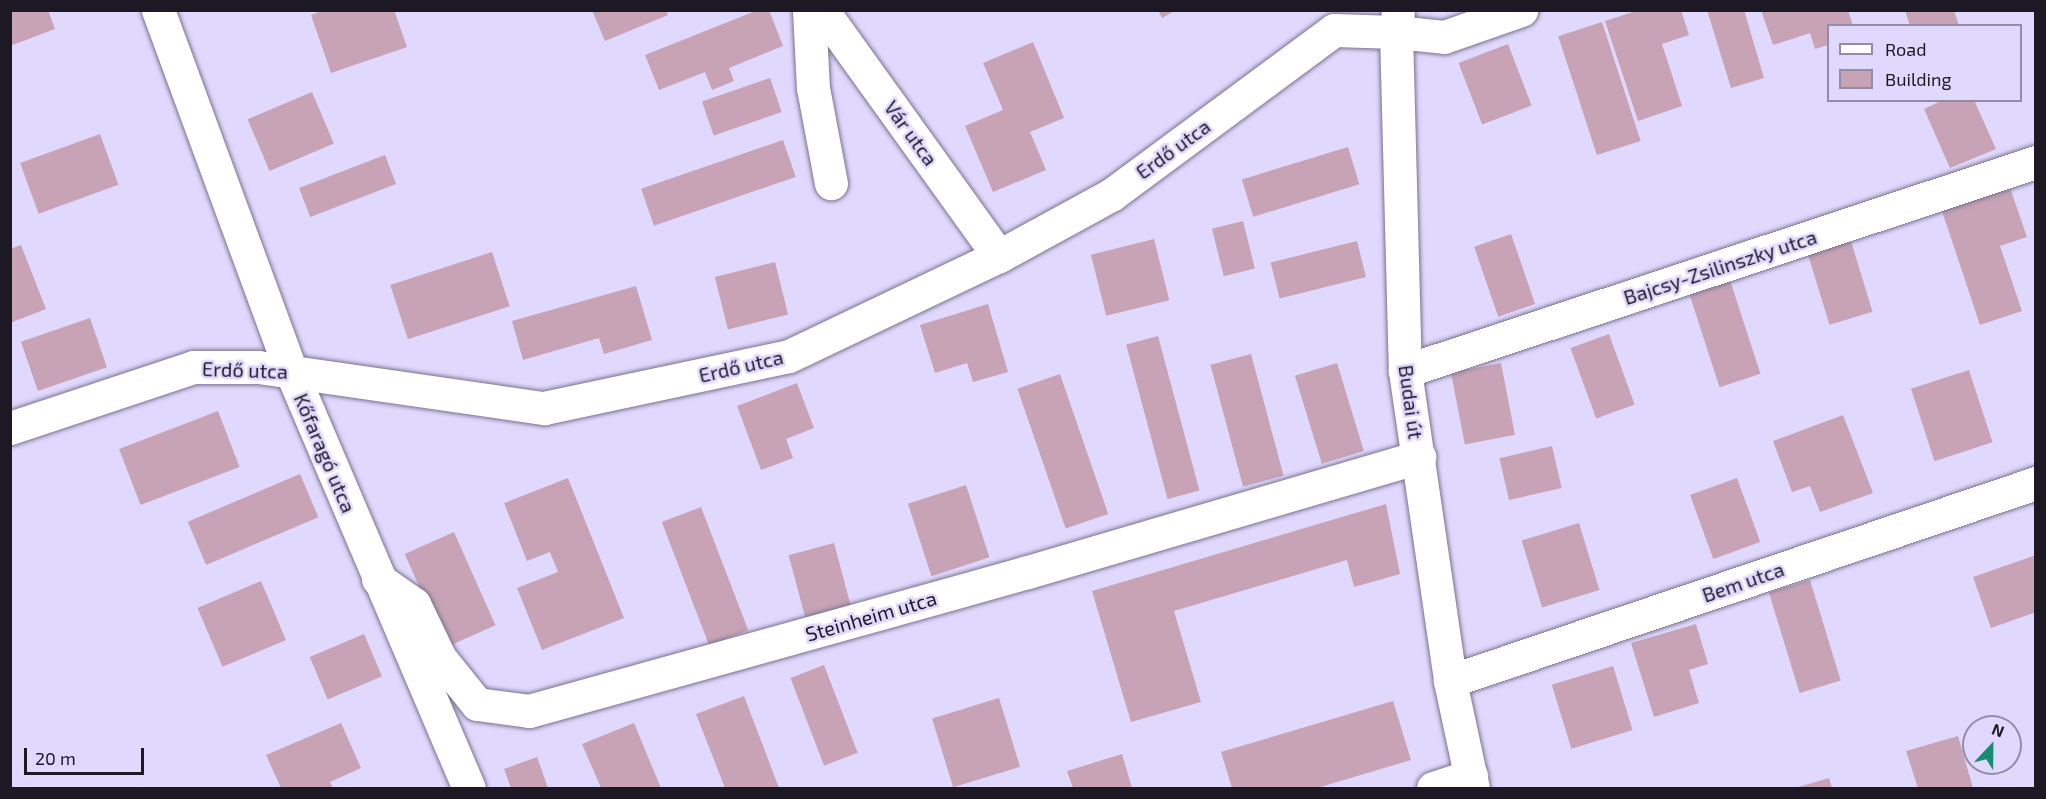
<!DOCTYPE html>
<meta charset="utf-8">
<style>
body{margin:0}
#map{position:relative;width:2046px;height:799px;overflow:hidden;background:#e1d9fd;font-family:"Exo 2",sans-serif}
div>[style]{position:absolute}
.building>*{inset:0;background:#c7a3b5;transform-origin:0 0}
.roads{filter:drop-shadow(0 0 2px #797291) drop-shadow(0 0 2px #797291)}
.minor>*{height:33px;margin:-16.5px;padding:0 16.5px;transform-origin:16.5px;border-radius:16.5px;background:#fff}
.tertiary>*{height:33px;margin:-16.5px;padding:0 16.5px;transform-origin:16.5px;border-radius:16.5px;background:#fff}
span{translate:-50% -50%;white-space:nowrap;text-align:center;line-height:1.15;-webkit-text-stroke:5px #e1d9fd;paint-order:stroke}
.street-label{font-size:20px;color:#1c1925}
.frame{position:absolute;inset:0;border:12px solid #1c1925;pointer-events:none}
.legend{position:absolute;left:1827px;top:24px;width:195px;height:78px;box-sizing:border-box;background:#e1d9fd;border:2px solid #928ca7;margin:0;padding:8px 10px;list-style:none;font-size:18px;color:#1c1925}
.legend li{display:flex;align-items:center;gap:12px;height:30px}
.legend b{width:30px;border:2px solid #928ca7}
.north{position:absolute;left:1962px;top:715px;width:60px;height:60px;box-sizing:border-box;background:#e1d9fd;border:2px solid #928ca7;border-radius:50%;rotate:22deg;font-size:16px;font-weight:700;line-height:24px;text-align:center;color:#1c1925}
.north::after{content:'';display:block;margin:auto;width:21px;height:27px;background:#178d6f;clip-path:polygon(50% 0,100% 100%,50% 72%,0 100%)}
.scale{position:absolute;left:24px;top:748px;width:120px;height:27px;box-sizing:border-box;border:3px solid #1c1925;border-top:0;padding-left:8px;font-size:18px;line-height:21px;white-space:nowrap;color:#1c1925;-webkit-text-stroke:4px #e1d9fd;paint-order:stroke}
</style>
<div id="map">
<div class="building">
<div style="clip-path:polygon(10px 10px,48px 10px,55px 29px,10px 46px)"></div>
<div style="clip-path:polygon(324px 10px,394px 10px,407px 47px,331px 73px,311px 15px)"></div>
<div style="clip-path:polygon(592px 10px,666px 10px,668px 15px,605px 41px)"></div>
<div style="clip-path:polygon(758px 10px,769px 10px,783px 46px,729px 68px,734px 81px,712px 90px,705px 72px,659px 90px,645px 55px)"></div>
<div style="clip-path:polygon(1158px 10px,1176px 10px,1162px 18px)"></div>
<div style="clip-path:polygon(1639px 10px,1681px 10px,1689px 35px,1662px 44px,1682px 106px,1638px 121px,1605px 21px)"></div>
<div style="clip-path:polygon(1707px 10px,1744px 10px,1764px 78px,1731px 88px)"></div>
<div style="clip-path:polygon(1761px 10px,1848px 10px,1853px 26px,1828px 26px,1828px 45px,1815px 49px,1810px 33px,1773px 45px)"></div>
<div style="clip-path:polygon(1905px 10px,1954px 10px,1959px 26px,1910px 26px)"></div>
<div style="left:1602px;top:22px;width:125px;height:46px;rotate:72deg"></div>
<div style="clip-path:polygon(1033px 42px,1064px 118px,1030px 132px,1046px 170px,993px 192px,965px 126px,1003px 110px,983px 63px)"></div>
<div style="left:1508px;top:44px;width:66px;height:53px;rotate:69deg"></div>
<div style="left:770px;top:78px;width:36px;height:72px;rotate:71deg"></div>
<div style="left:312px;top:92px;width:56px;height:70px;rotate:67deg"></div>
<div style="clip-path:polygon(1943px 100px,1974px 100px,1996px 149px,1950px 168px,1924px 109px)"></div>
<div style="left:100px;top:134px;width:54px;height:85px;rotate:70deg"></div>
<div style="left:783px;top:140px;width:39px;height:150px;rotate:71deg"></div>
<div style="left:1348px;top:147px;width:39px;height:111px;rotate:73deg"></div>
<div style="left:385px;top:155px;width:31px;height:92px;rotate:69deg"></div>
<div style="clip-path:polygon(2008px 182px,2027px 237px,2000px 246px,2022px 311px,1980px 325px,1940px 205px)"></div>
<div style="left:1243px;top:221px;width:49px;height:32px;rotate:76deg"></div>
<div style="left:1511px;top:234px;width:74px;height:39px;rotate:71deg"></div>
<div style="left:1850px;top:238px;width:77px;height:45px;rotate:73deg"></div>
<div style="left:1154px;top:239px;width:63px;height:65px;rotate:76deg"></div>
<div style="left:1357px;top:241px;width:37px;height:89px;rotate:76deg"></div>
<div style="clip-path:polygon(21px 245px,46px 309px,10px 323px,10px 249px)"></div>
<div style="left:492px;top:252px;width:57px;height:107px;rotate:72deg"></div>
<div style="left:775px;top:262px;width:54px;height:62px;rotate:76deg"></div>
<div style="left:1728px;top:274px;width:105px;height:43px;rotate:72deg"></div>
<div style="clip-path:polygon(636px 286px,652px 340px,604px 354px,599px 338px,523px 360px,512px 321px)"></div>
<div style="clip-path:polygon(988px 304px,1008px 372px,973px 382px,967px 363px,935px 373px,920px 325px)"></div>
<div style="left:90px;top:318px;width:52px;height:73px;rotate:71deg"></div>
<div style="left:1609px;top:334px;width:75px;height:41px;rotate:70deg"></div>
<div style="left:1158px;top:336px;width:160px;height:33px;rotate:75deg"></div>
<div style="left:1251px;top:354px;width:126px;height:42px;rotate:75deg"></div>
<div style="left:1337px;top:363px;width:92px;height:44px;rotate:73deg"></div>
<div style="left:1501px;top:363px;width:73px;height:51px;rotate:79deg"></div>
<div style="left:1969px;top:370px;width:76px;height:61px;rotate:72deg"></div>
<div style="left:1060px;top:374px;width:148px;height:45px;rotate:71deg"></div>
<div style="clip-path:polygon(797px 383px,814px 428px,786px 439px,793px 458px,761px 470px,737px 406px)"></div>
<div style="left:218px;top:411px;width:60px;height:106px;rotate:69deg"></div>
<div style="clip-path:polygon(1843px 415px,1873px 493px,1820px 512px,1810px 486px,1792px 492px,1773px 441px)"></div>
<div style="left:1552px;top:446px;width:43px;height:54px;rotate:77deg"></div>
<div style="left:300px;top:474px;width:47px;height:122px;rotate:67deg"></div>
<div style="clip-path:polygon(568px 478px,624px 618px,542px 650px,517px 588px,558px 572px,550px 552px,527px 561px,504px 503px)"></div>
<div style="left:1737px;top:478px;width:68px;height:50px;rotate:70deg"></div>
<div style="left:966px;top:485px;width:76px;height:61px;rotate:72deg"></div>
<div style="clip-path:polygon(1386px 504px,1400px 574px,1354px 587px,1347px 560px,1174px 611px,1201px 702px,1131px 722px,1092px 591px)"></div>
<div style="left:701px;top:507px;width:132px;height:42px;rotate:69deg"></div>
<div style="left:1579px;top:523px;width:70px;height:60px;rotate:73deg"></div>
<div style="left:454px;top:532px;width:102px;height:54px;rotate:66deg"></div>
<div style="left:834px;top:543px;width:65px;height:47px;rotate:75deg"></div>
<div style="clip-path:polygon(2036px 555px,2036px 612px,1991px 628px,1973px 577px)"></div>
<div style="left:1810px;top:580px;width:105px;height:43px;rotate:73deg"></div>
<div style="left:261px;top:581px;width:64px;height:69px;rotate:67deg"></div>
<div style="clip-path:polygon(1696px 624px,1708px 664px,1689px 670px,1699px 703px,1654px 717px,1631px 643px)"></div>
<div style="left:364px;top:634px;width:46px;height:59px;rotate:67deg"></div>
<div style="left:824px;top:665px;width:94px;height:36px;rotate:69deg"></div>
<div style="left:1613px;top:666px;width:67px;height:64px;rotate:73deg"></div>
<div style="clip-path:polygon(744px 696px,779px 788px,725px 788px,696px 714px)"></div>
<div style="left:999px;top:698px;width:72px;height:70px;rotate:73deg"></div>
<div style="clip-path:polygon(1393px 701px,1411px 760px,1317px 788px,1232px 788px,1221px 752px)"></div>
<div style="clip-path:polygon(341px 723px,361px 768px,330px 782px,333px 788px,281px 788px,266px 755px)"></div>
<div style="clip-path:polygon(634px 723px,661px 788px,601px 788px,582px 744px)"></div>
<div style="clip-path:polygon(1958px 736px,1973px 788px,1918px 788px,1906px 751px)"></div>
<div style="clip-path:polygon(1122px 754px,1132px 788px,1073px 788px,1067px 771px)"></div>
<div style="clip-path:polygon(537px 757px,548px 788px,511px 788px,504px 769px)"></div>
<div style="clip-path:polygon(1829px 778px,1832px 788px,1795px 788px)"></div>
</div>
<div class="roads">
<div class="minor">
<div style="left:158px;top:10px;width:385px;rotate:69.8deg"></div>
<div style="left:291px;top:371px;width:453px;rotate:66.9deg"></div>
<div style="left:809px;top:10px;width:78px;rotate:87.1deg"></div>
<div style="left:813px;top:88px;width:97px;rotate:79.3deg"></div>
<div style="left:822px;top:10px;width:303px;rotate:54.3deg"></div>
<div style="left:1405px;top:371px;width:665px;rotate:-18.33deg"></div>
<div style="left:10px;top:428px;width:193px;rotate:-18.4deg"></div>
<div style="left:193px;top:367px;width:65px"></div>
<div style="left:258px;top:367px;width:289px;rotate:8.2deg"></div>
<div style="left:544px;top:408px;width:250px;rotate:-12deg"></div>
<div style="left:789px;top:356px;width:233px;rotate:-25.5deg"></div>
<div style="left:999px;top:256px;width:128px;rotate:-28.6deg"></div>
<div style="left:1111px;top:195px;width:277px;rotate:-36.5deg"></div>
<div style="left:1334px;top:30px;width:62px;rotate:1.8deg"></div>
<div style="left:1396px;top:32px;width:48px;rotate:5.9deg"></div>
<div style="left:1444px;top:37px;width:82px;rotate:-19.3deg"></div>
<div style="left:378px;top:579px;width:44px;rotate:34.8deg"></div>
<div style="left:414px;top:604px;width:60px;rotate:64.3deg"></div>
<div style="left:440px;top:658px;width:59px;rotate:51.2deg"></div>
<div style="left:477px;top:704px;width:52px;rotate:7.7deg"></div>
<div style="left:529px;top:711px;width:518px;rotate:-15.57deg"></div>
<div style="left:1028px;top:572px;width:408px;rotate:-16.4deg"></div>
<div style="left:1450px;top:681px;width:619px;rotate:-18.67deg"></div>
<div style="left:1433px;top:788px;width:40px;rotate:-18deg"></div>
</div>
<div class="tertiary">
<div style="left:1398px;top:10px;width:22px;rotate:95deg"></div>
<div style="left:1396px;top:32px;width:339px;rotate:88.5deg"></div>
<div style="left:1405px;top:371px;width:313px;rotate:81.7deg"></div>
<div style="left:1450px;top:681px;width:109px;rotate:77.9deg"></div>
</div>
</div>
<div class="street-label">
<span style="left:911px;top:133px;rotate:54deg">Vár utca</span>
<span style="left:1173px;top:149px;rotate:-36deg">Erdő utca</span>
<span style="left:1720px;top:267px;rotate:-18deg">Bajcsy-Zsilinszky utca</span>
<span style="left:741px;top:366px;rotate:-13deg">Erdő utca</span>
<span style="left:245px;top:370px;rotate:2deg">Erdő utca</span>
<span style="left:1411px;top:402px;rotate:82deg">Budai út</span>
<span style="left:325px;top:453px;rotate:67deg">Kőfaragó utca</span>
<span style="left:1743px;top:582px;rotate:-19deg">Bem utca</span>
<span style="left:871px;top:616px;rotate:-16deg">Steinheim utca</span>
</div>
<div class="frame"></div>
<ul class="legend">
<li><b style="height:8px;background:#fff"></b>Road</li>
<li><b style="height:16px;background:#c7a3b5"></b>Building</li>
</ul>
<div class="north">N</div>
<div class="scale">20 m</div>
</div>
